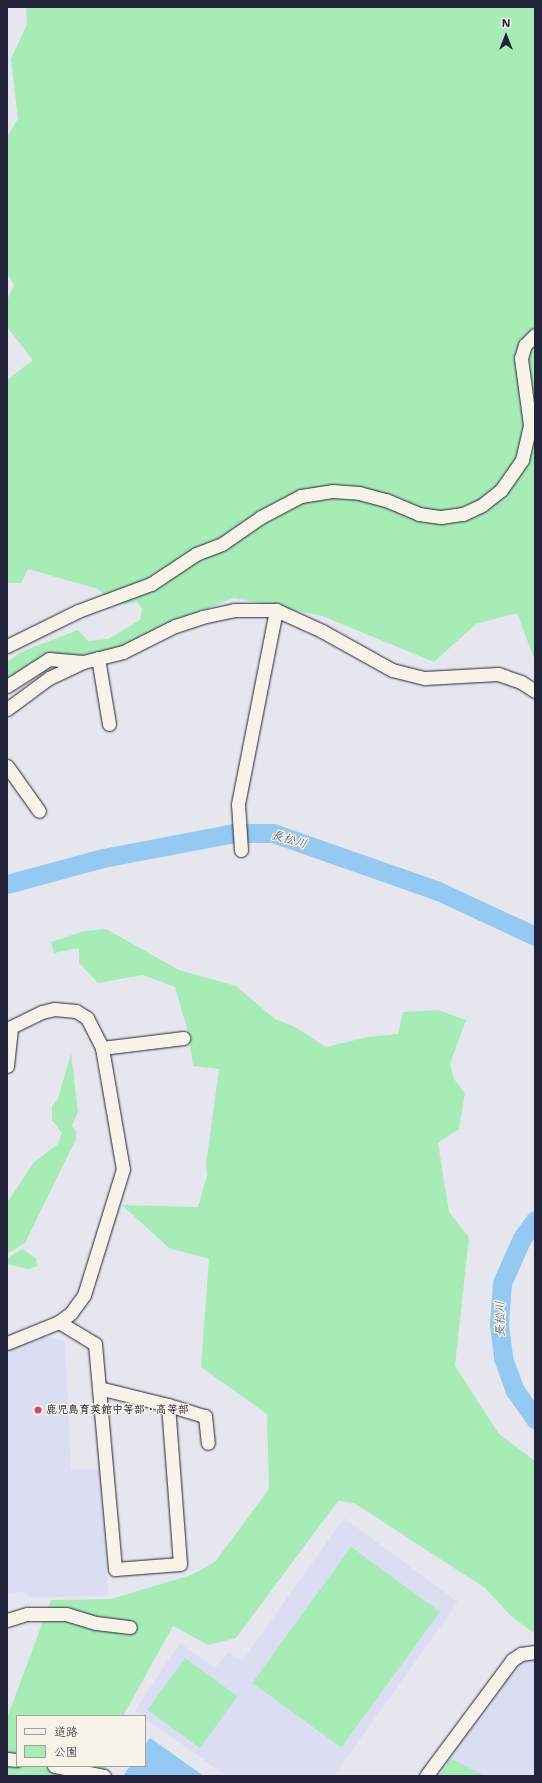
<!DOCTYPE html>
<meta charset="utf-8">
<style>
body{margin:0}
#map{position:relative;width:542px;height:1783px;overflow:hidden;background:#e6e7ee;font-family:"Shantell Sans","Klee One",sans-serif}
div>[style]{position:absolute}
.built>*{inset:0;background:#dbdef2}
.green>*{inset:0;background:#a7ecb7;transform-origin:0 0}
.water>*{inset:0;background:#95c9f2}
.river>*{height:19px;margin:-9.5px;padding:0 9.5px;transform-origin:9.5px;border-radius:9.5px;background:#95c9f2}
.roads{filter:drop-shadow(0 0 1px #22223b) drop-shadow(0 0 1px #22223b)}
.street>*{height:13px;margin:-6.5px;padding:0 6.5px;transform-origin:6.5px;border-radius:6.5px;background:#f7f3e8}
.dots>*{width:11px;height:11px;translate:-50% -50%;box-sizing:border-box;border:2px solid #f7f3e8;border-radius:50%}
span{translate:-50% -50%;white-space:nowrap;text-align:center;line-height:1.15;-webkit-text-stroke:3px #f7f3e8;paint-order:stroke}
.poi-label{font-size:11px;color:#22223b;font-weight:700}
.left{translate:0 -50%;text-align:left}
.water-label{font-size:12px;color:#445472;font-style:italic}
.frame{position:absolute;inset:0;border:8px solid #22223b;pointer-events:none}
.legend{position:absolute;left:16px;top:1715px;width:130px;height:52px;box-sizing:border-box;background:#f7f3e8;border:1px solid #a29fa3;margin:0;padding:5px 7px;list-style:none;font-size:12px;color:#22223b}
.legend li{display:flex;align-items:center;gap:8px;height:20px}
.legend b{width:20px;border:1px solid #a29fa3}
.north{position:absolute;left:486px;top:16px;width:40px;height:40px;-webkit-text-stroke:3px #f7f3e8;paint-order:stroke;rotate:0deg;font-size:11px;font-weight:700;line-height:16px;text-align:center;color:#22223b}
.north::after{content:'';display:block;margin:auto;width:14px;height:18px;background:#22223b;clip-path:polygon(50% 0,100% 100%,50% 72%,0 100%)}
</style>
<div id="map">
<div class="built">
<div style="clip-path:polygon(45px 1336px,65px 1341px,71px 1470px,100px 1469px,108px 1596px,32px 1598px,23px 1592px,7px 1593px,7px 1351px)"></div>
<div style="clip-path:polygon(344px 1518px,458px 1602px,334px 1776px,227px 1776px,145px 1719px,145px 1716px,134px 1711px,180px 1643px,215px 1668px,228px 1652px,242px 1661px)"></div>
<div style="clip-path:polygon(528px 1657px,535px 1657px,535px 1776px,434px 1776px,517px 1662px)"></div>
</div>
<div class="green">
<div style="clip-path:polygon(26px 7px,535px 7px,535px 661px,517px 613px,476px 624px,434px 662px,322px 616px,234px 598px,163px 626px,115px 651px,81px 657px,46px 653px,7px 682px,7px 662px,21px 652px,78px 630px,88px 641px,108px 639px,140px 620px,142px 609px,137px 602px,116px 605px,98px 589px,28px 569px,21px 583px,7px 583px,7px 380px,33px 360px,7px 327px,7px 300px,14px 285px,7px 273px,7px 137px,18px 119px,11px 59px,27px 24px)"></div>
<div style="clip-path:polygon(106px 929px,179px 970px,236px 986px,275px 1019px,295px 1027px,326px 1047px,368px 1037px,398px 1034px,403px 1012px,438px 1010px,466px 1020px,450px 1064px,454px 1079px,465px 1093px,459px 1129px,438px 1143px,449px 1212px,469px 1237px,455px 1366px,499px 1434px,535px 1461px,535px 1634px,511px 1616px,485px 1588px,354px 1503px,338px 1501px,236px 1638px,208px 1645px,173px 1626px,123px 1716px,17px 1716px,17px 1766px,106px 1766px,103px 1776px,7px 1776px,7px 1718px,51px 1600px,111px 1599px,191px 1575px,215px 1562px,269px 1489px,267px 1414px,201px 1367px,209px 1259px,169px 1248px,122px 1205px,198px 1207px,207px 1175px,206px 1164px,219px 1069px,193px 1066px,188px 1032px,175px 987px,143px 975px,98px 983px,79px 963px,79px 948px,54px 953px,51px 942px,84px 931px)"></div>
<div style="clip-path:polygon(71px 1053px,78px 1112px,72px 1126px,76px 1130px,76px 1139px,25px 1243px,7px 1254px,7px 1203px,34px 1162px,58px 1144px,62px 1133px,52px 1120px,52px 1106px,58px 1099px)"></div>
<div style="clip-path:polygon(22px 1249px,36px 1258px,37px 1266px,28px 1269px,7px 1264px,7px 1258px)"></div>
<div style="left:351px;top:1547px;width:110px;height:168px;rotate:36deg"></div>
<div style="left:185px;top:1658px;width:65px;height:64px;rotate:36deg"></div>
<div style="clip-path:polygon(451px 1759px,486px 1776px,487px 1776px,439px 1775px)"></div>
</div>
<div class="water">
<div style="clip-path:polygon(150px 1738px,204px 1776px,123px 1776px,130px 1766px,145px 1766px,145px 1745px)"></div>
</div>
<div class="river">
<div style="left:7px;top:884px;width:99px;rotate:-15.2deg"></div>
<div style="left:103px;top:858px;width:133px;rotate:-10.8deg"></div>
<div style="left:234px;top:833px;width:39px"></div>
<div style="left:273px;top:833px;width:173px;rotate:19.3deg"></div>
<div style="left:436px;top:890px;width:109px;rotate:24.9deg"></div>
<div style="left:535px;top:1220px;width:22px;rotate:126deg"></div>
<div style="left:522px;top:1238px;width:49px;rotate:114deg"></div>
<div style="left:502px;top:1283px;width:41px;rotate:94.2deg"></div>
<div style="left:499px;top:1324px;width:34px;rotate:83deg"></div>
<div style="left:503px;top:1358px;width:33px;rotate:70deg"></div>
<div style="left:514px;top:1389px;width:37px;rotate:55deg"></div>
</div>
<div class="roads">
<div class="street">
<div style="left:7px;top:646px;width:79px;rotate:-26.2deg"></div>
<div style="left:78px;top:611px;width:78px;rotate:-20.3deg"></div>
<div style="left:151px;top:584px;width:54px;rotate:-33.7deg"></div>
<div style="left:196px;top:554px;width:28px;rotate:-21deg"></div>
<div style="left:222px;top:544px;width:47px;rotate:-34.7deg"></div>
<div style="left:261px;top:517px;width:45px;rotate:-27.7deg"></div>
<div style="left:301px;top:496px;width:31px;rotate:-9deg"></div>
<div style="left:332px;top:491px;width:27px;rotate:4deg"></div>
<div style="left:359px;top:493px;width:28px;rotate:15deg"></div>
<div style="left:386px;top:500px;width:36px;rotate:23deg"></div>
<div style="left:419px;top:514px;width:22px;rotate:8deg"></div>
<div style="left:441px;top:517px;width:22px;rotate:-8deg"></div>
<div style="left:463px;top:514px;width:21px;rotate:-25deg"></div>
<div style="left:482px;top:505px;width:24px;rotate:-38deg"></div>
<div style="left:501px;top:490px;width:37px;rotate:-55deg"></div>
<div style="left:522px;top:460px;width:36px;rotate:-77deg"></div>
<div style="left:530px;top:425px;width:68px;rotate:-97.7deg"></div>
<div style="left:521px;top:358px;width:14px;rotate:-73deg"></div>
<div style="left:525px;top:345px;width:14px;rotate:-45deg"></div>
<div style="left:98px;top:658px;width:67px;rotate:80.5deg"></div>
<div style="left:7px;top:686px;width:50px;rotate:-32.7deg"></div>
<div style="left:49px;top:659px;width:34px;rotate:5deg"></div>
<div style="left:7px;top:709px;width:52px;rotate:-36.4deg"></div>
<div style="left:49px;top:678px;width:38px;rotate:-25deg"></div>
<div style="left:83px;top:662px;width:41px;rotate:-14deg"></div>
<div style="left:123px;top:652px;width:58px;rotate:-26.6deg"></div>
<div style="left:175px;top:626px;width:28px;rotate:-18deg"></div>
<div style="left:202px;top:617px;width:33px;rotate:-12deg"></div>
<div style="left:234px;top:610px;width:42px"></div>
<div style="left:276px;top:610px;width:51px;rotate:24.5deg"></div>
<div style="left:322px;top:631px;width:80px;rotate:29.1deg"></div>
<div style="left:392px;top:670px;width:34px;rotate:14deg"></div>
<div style="left:425px;top:678px;width:73px;rotate:-3.1deg"></div>
<div style="left:498px;top:674px;width:24px;rotate:19deg"></div>
<div style="left:521px;top:682px;width:17px;rotate:33deg"></div>
<div style="left:7px;top:766px;width:55px;rotate:54.6deg"></div>
<div style="left:241px;top:850px;width:46px;rotate:-93.7deg"></div>
<div style="left:238px;top:804px;width:198px;rotate:-78.9deg"></div>
<div style="left:7px;top:1029px;width:39px;rotate:-26deg"></div>
<div style="left:42px;top:1012px;width:12px;rotate:-14deg"></div>
<div style="left:54px;top:1009px;width:22px;rotate:5deg"></div>
<div style="left:76px;top:1011px;width:13px;rotate:32deg"></div>
<div style="left:87px;top:1018px;width:34px;rotate:63deg"></div>
<div style="left:102px;top:1048px;width:123px;rotate:80.2deg"></div>
<div style="left:123px;top:1169px;width:132px;rotate:107.2deg"></div>
<div style="left:84px;top:1295px;width:22px;rotate:126deg"></div>
<div style="left:71px;top:1313px;width:15px;rotate:143deg"></div>
<div style="left:59px;top:1322px;width:56px;rotate:158deg"></div>
<div style="left:102px;top:1048px;width:82px;rotate:-7deg"></div>
<div style="left:7px;top:1066px;width:39px;rotate:-84deg"></div>
<div style="left:59px;top:1322px;width:42px;rotate:31.4deg"></div>
<div style="left:95px;top:1344px;width:226px;rotate:84.9deg"></div>
<div style="left:115px;top:1569px;width:65px;rotate:-4.4deg"></div>
<div style="left:180px;top:1564px;width:159px;rotate:-94.3deg"></div>
<div style="left:168px;top:1405px;width:71px;rotate:-166.2deg"></div>
<div style="left:168px;top:1405px;width:39px;rotate:17deg"></div>
<div style="left:205px;top:1416px;width:27px;rotate:84deg"></div>
<div style="left:7px;top:1620px;width:21px;rotate:-17deg"></div>
<div style="left:27px;top:1614px;width:39px"></div>
<div style="left:66px;top:1614px;width:31px;rotate:17deg"></div>
<div style="left:96px;top:1623px;width:34px;rotate:7deg"></div>
<div style="left:7px;top:1759px;width:10px;rotate:6deg"></div>
<div style="left:54px;top:1766px;width:51px;rotate:11.3deg"></div>
<div style="left:426px;top:1776px;width:144px;rotate:-53.4deg"></div>
<div style="left:512px;top:1660px;width:11px;rotate:-34deg"></div>
<div style="left:521px;top:1654px;width:14px;rotate:-8deg"></div>
</div>
</div>
<div class="dots">
<div style="left:38px;top:1410px;background:#d1495b"></div>
</div>
<div class="poi-label">
<span class="left" style="left:46px;top:1410px">鹿児島育英館中等部・高等部</span>
</div>
<div class="water-label">
<span style="left:289px;top:840px;rotate:16deg">長松川</span>
<span style="left:501px;top:1319px;rotate:-90deg">長松川</span>
</div>
<div class="frame"></div>
<ul class="legend">
<li><b style="height:5px;background:#f7f3e8"></b>道路</li>
<li><b style="height:11px;background:#a7ecb7"></b>公園</li>
</ul>
<div class="north">N</div>
</div>
